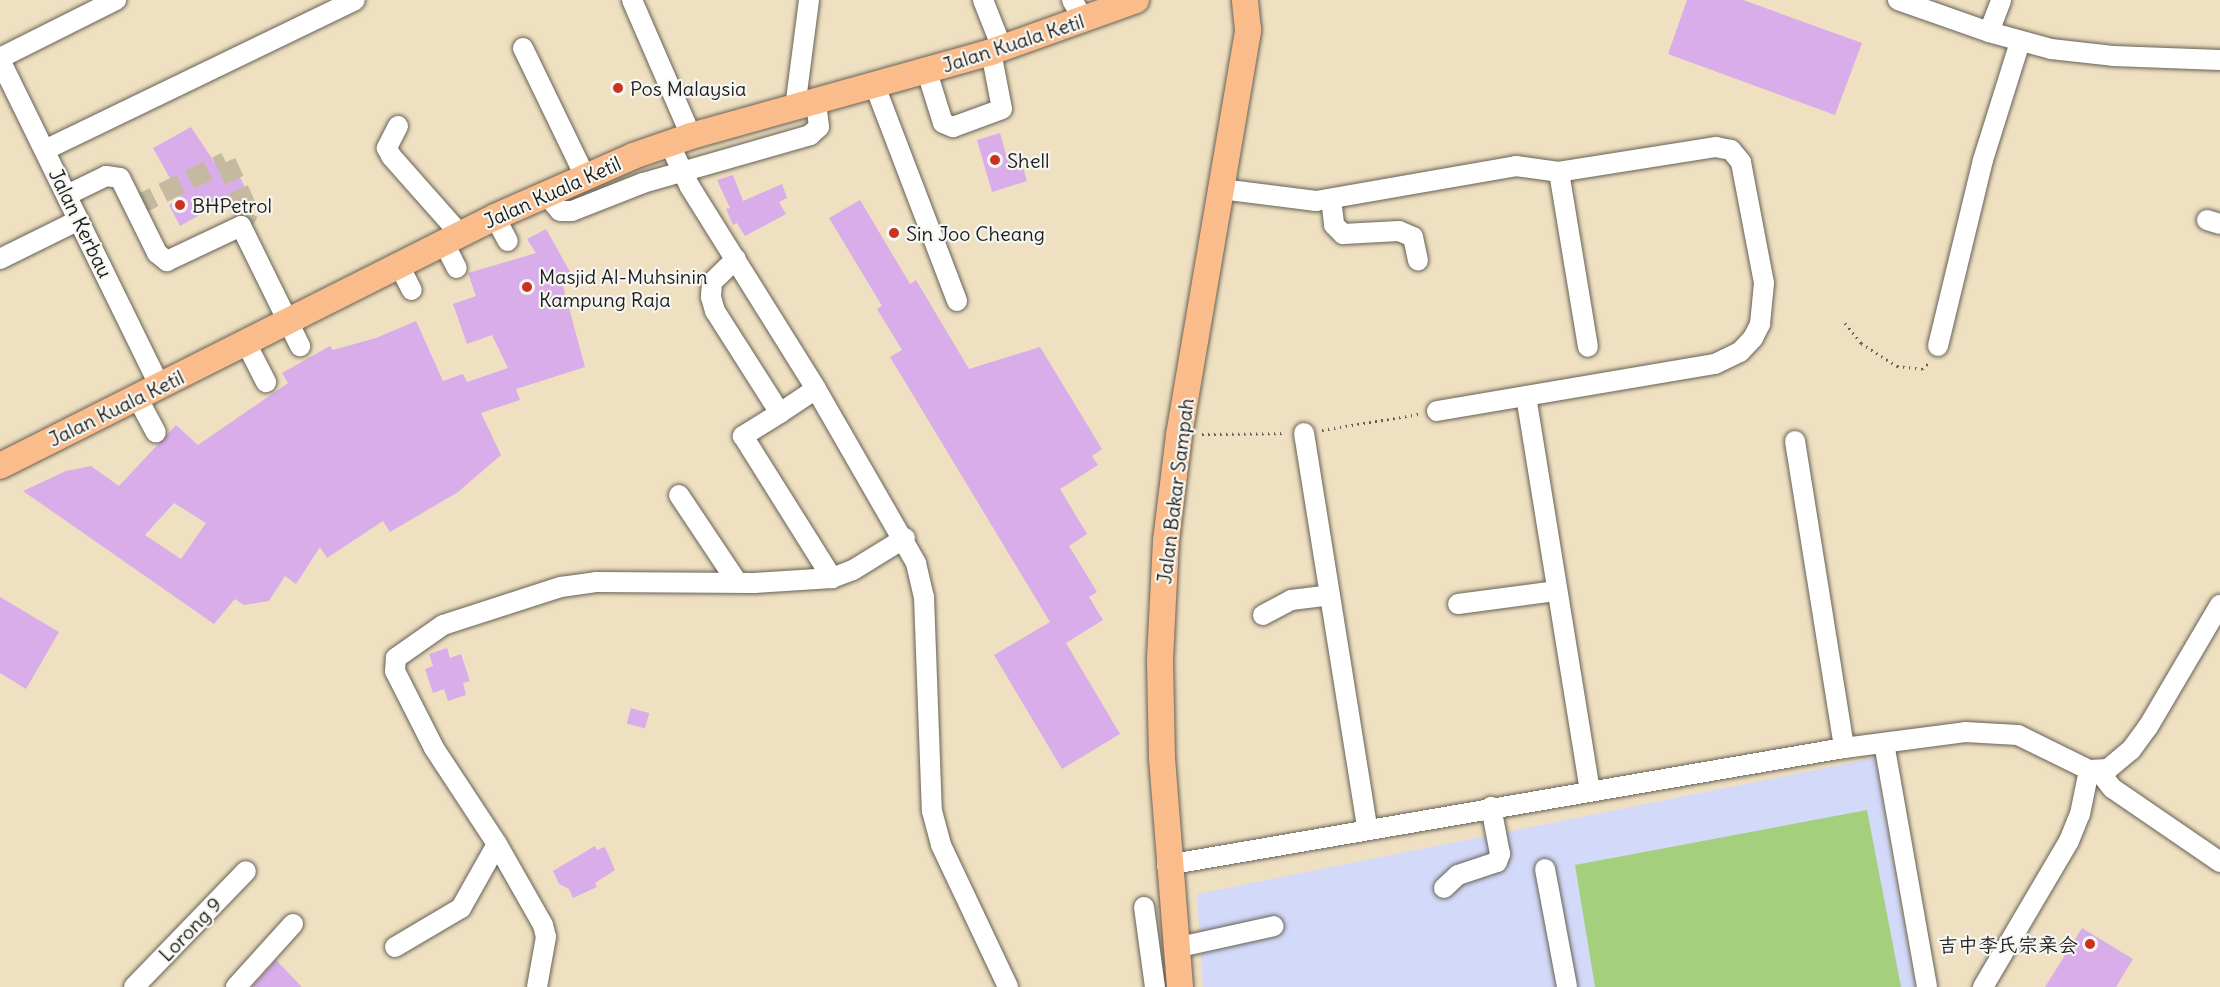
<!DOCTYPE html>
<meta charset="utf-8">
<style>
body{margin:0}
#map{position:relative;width:2220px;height:987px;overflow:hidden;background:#efe0c1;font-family:Delius,"LXGW WenKai TC",sans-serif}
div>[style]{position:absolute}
.built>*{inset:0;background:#d2d9f9}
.green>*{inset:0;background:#a4cf7c}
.building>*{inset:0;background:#d8adea;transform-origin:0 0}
.minor-tunnel>*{height:20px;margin-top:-10px;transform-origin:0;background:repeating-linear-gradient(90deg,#c5b9a0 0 20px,transparent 0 30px)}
.path>*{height:3px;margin-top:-1.5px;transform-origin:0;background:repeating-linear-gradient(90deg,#666156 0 1.5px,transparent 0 6px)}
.roads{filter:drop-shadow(0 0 2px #666156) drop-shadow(0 0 2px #666156)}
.minor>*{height:20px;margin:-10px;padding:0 10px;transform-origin:10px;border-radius:10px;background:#fff}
.major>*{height:26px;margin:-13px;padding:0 13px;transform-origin:13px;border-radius:13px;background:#f9bc8a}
.dots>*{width:16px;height:16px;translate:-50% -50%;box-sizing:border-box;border:3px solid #f6f6f2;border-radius:50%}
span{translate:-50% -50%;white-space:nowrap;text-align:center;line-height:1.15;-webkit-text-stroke:4.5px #f6f6f2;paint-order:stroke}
.street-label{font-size:20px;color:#1c1c1c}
.poi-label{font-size:20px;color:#1c1c1c}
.left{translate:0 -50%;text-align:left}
.right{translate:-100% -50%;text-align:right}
</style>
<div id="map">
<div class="built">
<div style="clip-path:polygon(1875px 758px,1915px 987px,1203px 987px,1197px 894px)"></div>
</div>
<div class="green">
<div style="clip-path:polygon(1867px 810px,1901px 987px,1595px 987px,1575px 865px)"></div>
</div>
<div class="building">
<div style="clip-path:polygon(1687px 0,1743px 0,1862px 43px,1835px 115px,1668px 54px)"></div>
<div style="clip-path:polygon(191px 127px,223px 175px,235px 168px,246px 189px,180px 226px,169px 205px,181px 198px,153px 148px)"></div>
<div style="clip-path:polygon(1000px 133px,1007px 158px,1019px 154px,1027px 181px,992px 192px,977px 140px)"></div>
<div style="clip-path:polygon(733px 175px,743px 201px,782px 184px,787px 198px,779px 202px,786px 214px,745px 236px,737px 223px,733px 225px,726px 209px,730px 208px,717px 180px)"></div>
<div style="clip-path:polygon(860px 200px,910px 284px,916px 280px,969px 369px,1040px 347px,1102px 449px,1092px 456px,1098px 465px,1060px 489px,1087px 534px,1069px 546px,1097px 592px,1089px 597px,1103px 620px,1066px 643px,1120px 734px,1062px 769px,994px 655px,1050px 622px,890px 357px,902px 350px,877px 309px,882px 306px,829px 218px)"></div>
<div style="clip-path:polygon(evenodd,546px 229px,574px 279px,563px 286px,585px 367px,516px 389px,520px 400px,481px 413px,501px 455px,458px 492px,390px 532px,383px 521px,327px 558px,320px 547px,296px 584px,285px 576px,269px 601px,244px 605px,235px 599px,214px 624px,23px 491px,66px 471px,91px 466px,119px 486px,176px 425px,198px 445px,288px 383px,282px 373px,330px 346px,333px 350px,376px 338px,416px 321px,443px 381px,463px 374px,467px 382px,508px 368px,492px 335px,467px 344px,453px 304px,476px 296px,468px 273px,536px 253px,527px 239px,546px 229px,174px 503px,206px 523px,181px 559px,145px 535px,174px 503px)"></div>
<div style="clip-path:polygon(0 597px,59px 632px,26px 689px,0 673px)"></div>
<div style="clip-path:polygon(447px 648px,450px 658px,461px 654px,470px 681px,463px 683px,466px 695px,448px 701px,444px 689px,433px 693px,425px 669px,433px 666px,429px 654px)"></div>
<div style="left:631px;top:708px;width:19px;height:16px;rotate:16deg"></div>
<div style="clip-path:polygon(595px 846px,597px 850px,605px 847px,615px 870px,595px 883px,597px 887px,573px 898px,569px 889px,559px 884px,553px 871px)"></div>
<div style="clip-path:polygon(2082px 928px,2133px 959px,2116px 987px,2045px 987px)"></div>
<div style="clip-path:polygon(276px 960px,302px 987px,252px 987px)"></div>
</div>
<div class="minor-tunnel">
<div style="left:136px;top:206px;width:100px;rotate:-26.1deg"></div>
<div style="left:226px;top:162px;width:55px;rotate:65.3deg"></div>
<div style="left:249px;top:212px;width:16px;rotate:120deg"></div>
</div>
<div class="path">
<div style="left:1845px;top:323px;width:26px;rotate:51deg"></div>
<div style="left:1861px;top:343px;width:43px;rotate:32.6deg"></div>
<div style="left:1897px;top:366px;width:25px;rotate:7deg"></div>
<div style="left:1922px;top:369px;width:12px;rotate:-42deg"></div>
<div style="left:1322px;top:430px;width:98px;rotate:-9.4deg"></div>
<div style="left:1202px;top:434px;width:83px;rotate:-0.7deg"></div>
</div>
<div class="roads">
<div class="minor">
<div style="left:632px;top:0;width:148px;rotate:66.5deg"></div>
<div style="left:983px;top:0;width:52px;rotate:68.4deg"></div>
<div style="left:1072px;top:0;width:23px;rotate:59deg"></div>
<div style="left:1898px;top:0;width:96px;rotate:19.4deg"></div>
<div style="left:1989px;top:32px;width:64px;rotate:15.3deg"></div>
<div style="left:2051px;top:49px;width:62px;rotate:6.4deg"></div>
<div style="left:2113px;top:56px;width:107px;rotate:2.1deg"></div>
<div style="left:1989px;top:32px;width:34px;rotate:-69deg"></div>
<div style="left:523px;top:48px;width:142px;rotate:64.2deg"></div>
<div style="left:0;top:58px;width:130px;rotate:-26.6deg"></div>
<div style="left:0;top:60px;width:363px;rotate:63.9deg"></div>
<div style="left:927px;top:72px;width:53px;rotate:72.6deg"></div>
<div style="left:943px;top:123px;width:11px;rotate:22deg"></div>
<div style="left:953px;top:127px;width:52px;rotate:-20.2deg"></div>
<div style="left:1002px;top:109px;width:58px;rotate:-100.9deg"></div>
<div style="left:875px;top:86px;width:230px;rotate:69.1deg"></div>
<div style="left:795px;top:108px;width:109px;rotate:-82.6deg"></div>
<div style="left:398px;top:126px;width:25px;rotate:117deg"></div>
<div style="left:387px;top:148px;width:9px;rotate:63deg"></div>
<div style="left:391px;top:156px;width:104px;rotate:48.5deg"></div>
<div style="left:669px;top:143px;width:49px;rotate:64.5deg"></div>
<div style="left:690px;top:187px;width:238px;rotate:58deg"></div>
<div style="left:816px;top:389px;width:201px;rotate:60.1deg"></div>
<div style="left:916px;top:563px;width:35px;rotate:77deg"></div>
<div style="left:924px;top:597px;width:214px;rotate:87.9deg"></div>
<div style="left:932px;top:811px;width:35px;rotate:75deg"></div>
<div style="left:941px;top:845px;width:157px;rotate:64.7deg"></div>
<div style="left:45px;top:150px;width:344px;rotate:-25.8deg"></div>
<div style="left:1221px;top:189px;width:96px;rotate:7.2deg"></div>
<div style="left:1316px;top:201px;width:203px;rotate:-9.9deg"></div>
<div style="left:1516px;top:166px;width:43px;rotate:7.9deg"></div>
<div style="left:1559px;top:172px;width:177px;rotate:80.6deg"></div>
<div style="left:545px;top:193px;width:23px;rotate:50deg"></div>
<div style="left:560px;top:211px;width:12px"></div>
<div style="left:572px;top:211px;width:76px;rotate:-21.5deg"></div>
<div style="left:643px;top:183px;width:174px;rotate:-16deg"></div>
<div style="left:810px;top:135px;width:12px;rotate:-42deg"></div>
<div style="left:819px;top:127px;width:25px;rotate:-97deg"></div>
<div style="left:67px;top:195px;width:43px;rotate:-26deg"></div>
<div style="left:106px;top:176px;width:14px;rotate:8deg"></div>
<div style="left:120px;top:178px;width:84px;rotate:63.7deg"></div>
<div style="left:157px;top:253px;width:13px;rotate:39deg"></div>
<div style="left:167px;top:261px;width:82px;rotate:-25.3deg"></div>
<div style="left:241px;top:226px;width:134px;rotate:63.8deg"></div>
<div style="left:1331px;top:199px;width:26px;rotate:83deg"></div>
<div style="left:1334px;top:225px;width:13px;rotate:45deg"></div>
<div style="left:1343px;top:234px;width:56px;rotate:-3.1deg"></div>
<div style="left:1399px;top:231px;width:15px;rotate:23deg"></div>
<div style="left:1413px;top:237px;width:24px;rotate:78deg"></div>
<div style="left:495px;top:217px;width:27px;rotate:62deg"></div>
<div style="left:2207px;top:220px;width:14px;rotate:17deg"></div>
<div style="left:444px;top:243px;width:28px;rotate:63deg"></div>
<div style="left:0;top:259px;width:88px;rotate:-26.3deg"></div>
<div style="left:736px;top:259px;width:33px;rotate:136deg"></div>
<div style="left:712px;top:282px;width:15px;rotate:94deg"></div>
<div style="left:711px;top:297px;width:15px;rotate:74deg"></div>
<div style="left:715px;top:311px;width:121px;rotate:57.5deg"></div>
<div style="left:780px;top:413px;width:43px;rotate:-33.7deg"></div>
<div style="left:399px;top:265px;width:28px;rotate:63deg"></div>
<div style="left:246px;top:343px;width:44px;rotate:62.9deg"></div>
<div style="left:1938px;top:346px;width:191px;rotate:-76.4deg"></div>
<div style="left:1983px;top:160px;width:124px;rotate:-72.6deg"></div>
<div style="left:1526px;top:396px;width:400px;rotate:80.8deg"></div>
<div style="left:137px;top:397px;width:40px;rotate:62deg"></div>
<div style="left:1437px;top:411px;width:282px;rotate:-9.6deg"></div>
<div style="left:1715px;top:364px;width:28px;rotate:-26deg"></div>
<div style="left:1740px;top:352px;width:19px;rotate:-47deg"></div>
<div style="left:1753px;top:338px;width:16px;rotate:-63deg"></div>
<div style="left:1760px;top:324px;width:41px;rotate:-84.4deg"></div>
<div style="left:1764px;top:283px;width:123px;rotate:-100.8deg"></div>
<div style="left:1741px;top:162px;width:16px;rotate:-130deg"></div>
<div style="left:1731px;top:150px;width:15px;rotate:-169deg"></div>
<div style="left:1716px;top:147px;width:159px;rotate:171deg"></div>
<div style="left:780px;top:413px;width:44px;rotate:148.1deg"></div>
<div style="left:743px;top:436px;width:168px;rotate:57.9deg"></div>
<div style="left:1304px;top:433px;width:400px;rotate:80.9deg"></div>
<div style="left:1795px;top:441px;width:311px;rotate:80.9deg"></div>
<div style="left:679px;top:495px;width:105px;rotate:56.3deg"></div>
<div style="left:1458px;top:604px;width:98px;rotate:-7.6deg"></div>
<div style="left:1263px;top:615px;width:32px;rotate:-28deg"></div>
<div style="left:1291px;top:600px;width:39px;rotate:-7deg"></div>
<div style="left:1884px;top:743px;width:248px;rotate:80deg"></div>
<div style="left:2098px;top:770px;width:23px;rotate:52deg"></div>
<div style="left:2112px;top:788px;width:131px;rotate:34.4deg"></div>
<div style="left:1167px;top:865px;width:687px;rotate:-9.81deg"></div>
<div style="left:1844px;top:748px;width:122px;rotate:-7.5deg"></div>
<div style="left:1965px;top:732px;width:53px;rotate:3.2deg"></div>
<div style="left:2018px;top:735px;width:79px;rotate:26.2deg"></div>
<div style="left:2089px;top:770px;width:19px;rotate:-3deg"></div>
<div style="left:2108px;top:769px;width:30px;rotate:-40deg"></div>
<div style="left:2131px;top:750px;width:29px;rotate:-54deg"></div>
<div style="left:2148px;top:727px;width:142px;rotate:-59.5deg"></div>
<div style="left:1545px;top:869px;width:120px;rotate:79.4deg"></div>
<div style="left:1444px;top:888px;width:19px;rotate:-43deg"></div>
<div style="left:1458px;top:875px;width:41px;rotate:-18.4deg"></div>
<div style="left:1497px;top:862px;width:9px;rotate:-69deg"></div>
<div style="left:1500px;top:854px;width:48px;rotate:-100.8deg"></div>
<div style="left:1144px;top:907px;width:81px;rotate:82.2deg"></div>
<div style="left:395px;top:947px;width:77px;rotate:-30.6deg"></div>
<div style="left:461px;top:908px;width:73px;rotate:-60.6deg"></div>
<div style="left:1175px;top:948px;width:101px;rotate:-12.5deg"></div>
<div style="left:134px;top:987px;width:161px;rotate:-46deg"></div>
<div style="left:236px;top:987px;width:85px;rotate:-47.9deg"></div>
<div style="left:537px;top:987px;width:51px;rotate:-79.8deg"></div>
<div style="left:546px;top:937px;width:12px;rotate:-104deg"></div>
<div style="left:543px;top:925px;width:93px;rotate:-119.6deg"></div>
<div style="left:497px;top:844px;width:115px;rotate:-123.3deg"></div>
<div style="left:434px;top:748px;width:86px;rotate:-116.9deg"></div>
<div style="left:395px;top:671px;width:13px;rotate:-86deg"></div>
<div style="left:396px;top:658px;width:57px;rotate:-35.1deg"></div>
<div style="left:443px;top:625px;width:124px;rotate:-17.9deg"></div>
<div style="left:561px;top:587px;width:35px;rotate:-8deg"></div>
<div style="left:596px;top:582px;width:158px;rotate:0.4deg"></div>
<div style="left:754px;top:583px;width:78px;rotate:-3.7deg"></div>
<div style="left:832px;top:578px;width:22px;rotate:-21deg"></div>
<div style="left:853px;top:570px;width:61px;rotate:-31.6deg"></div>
<div style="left:1983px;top:987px;width:169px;rotate:-59.5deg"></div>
<div style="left:2069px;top:841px;width:29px;rotate:-68deg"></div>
<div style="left:2080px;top:814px;width:45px;rotate:-78.4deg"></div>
</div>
<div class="major">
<div style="left:0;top:466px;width:554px;rotate:-26.7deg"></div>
<div style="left:495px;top:217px;width:151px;rotate:-23.8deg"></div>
<div style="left:633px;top:156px;width:61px;rotate:-19deg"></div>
<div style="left:691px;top:136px;width:312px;rotate:-15.6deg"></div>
<div style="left:991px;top:52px;width:154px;rotate:-19.7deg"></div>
<div style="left:1180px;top:987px;width:230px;rotate:-94.5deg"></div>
<div style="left:1162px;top:758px;width:99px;rotate:-91.2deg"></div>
<div style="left:1160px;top:659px;width:118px;rotate:-87.1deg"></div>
<div style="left:1166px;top:541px;width:107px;rotate:-83deg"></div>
<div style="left:1179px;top:435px;width:411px;rotate:-80.3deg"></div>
<div style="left:1248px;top:30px;width:30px;rotate:-96deg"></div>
</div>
</div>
<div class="dots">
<div style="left:618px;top:88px;background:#c8321e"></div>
<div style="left:995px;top:160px;background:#c8321e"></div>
<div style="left:180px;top:205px;background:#c8321e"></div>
<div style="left:894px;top:233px;background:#c8321e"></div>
<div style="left:527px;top:287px;background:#c8321e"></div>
<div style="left:2090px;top:944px;background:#c8321e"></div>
</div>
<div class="street-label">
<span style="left:1013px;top:43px;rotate:-18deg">Jalan Kuala Ketil</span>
<span style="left:552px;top:192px;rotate:-24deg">Jalan Kuala Ketil</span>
<span style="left:81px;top:223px;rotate:64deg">Jalan Kerbau</span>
<span style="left:116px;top:408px;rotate:-26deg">Jalan Kuala Ketil</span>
<span style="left:1175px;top:491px;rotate:-83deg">Jalan Bakar Sampah</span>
<span style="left:190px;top:929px;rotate:-46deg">Lorong 9</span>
</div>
<div class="poi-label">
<span class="left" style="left:630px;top:88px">Pos Malaysia</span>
<span class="left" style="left:1007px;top:160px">Shell</span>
<span class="left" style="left:192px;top:205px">BHPetrol</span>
<span class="left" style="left:906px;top:233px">Sin Joo Cheang</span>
<span class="left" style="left:539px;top:288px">Masjid Al-Muhsinin<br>Kampung Raja</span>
<span class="right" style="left:2078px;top:944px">吉中李氏宗亲会</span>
</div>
</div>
